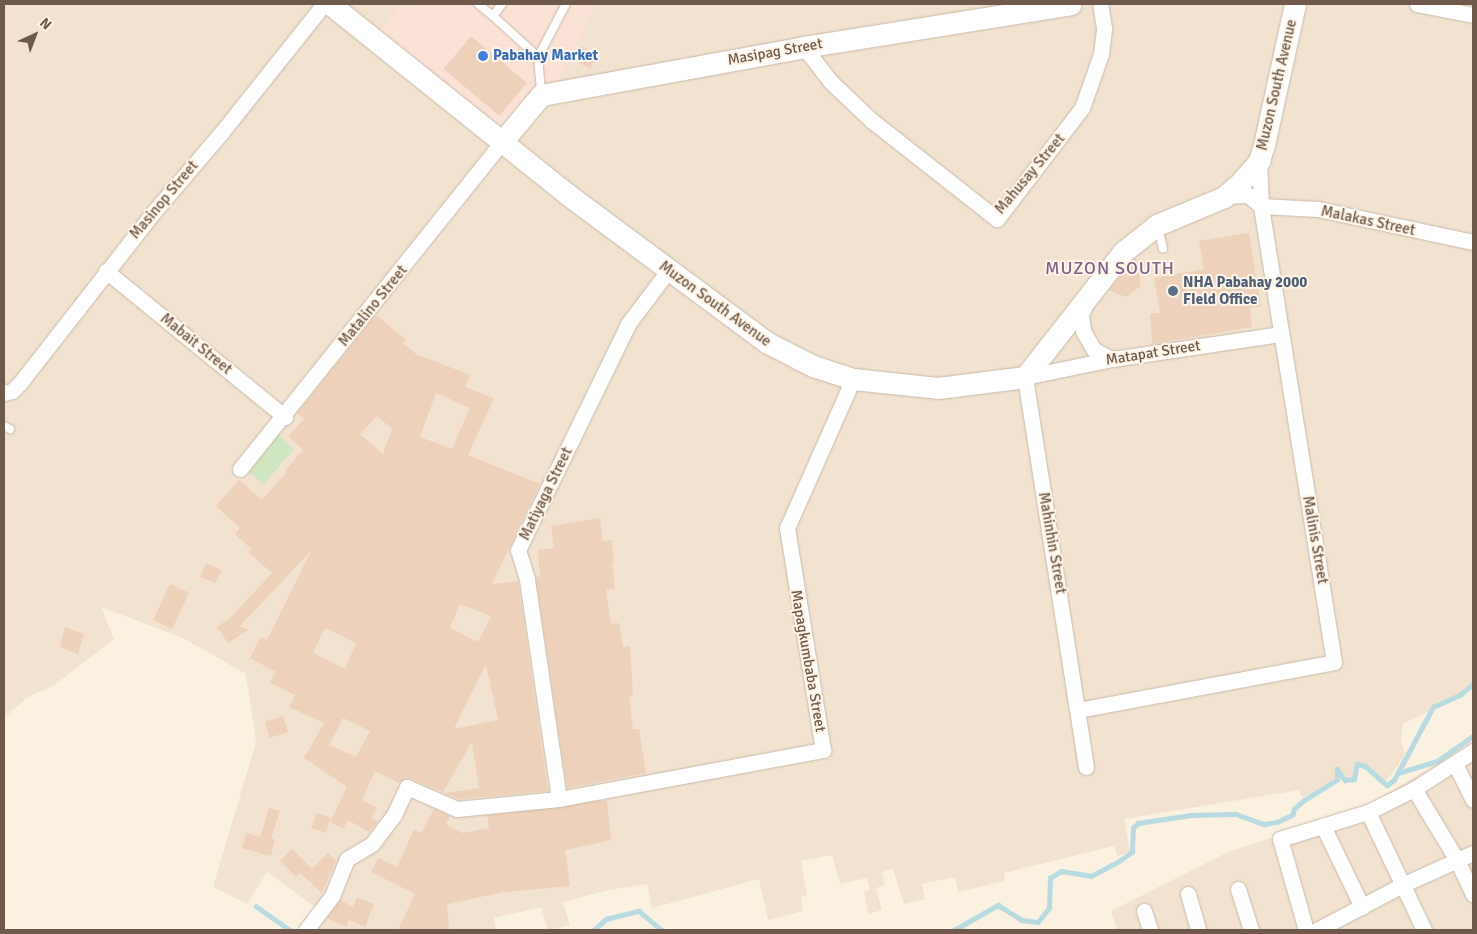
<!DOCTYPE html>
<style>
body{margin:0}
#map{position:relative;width:1477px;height:934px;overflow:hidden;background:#faf1e1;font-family:Signika,sans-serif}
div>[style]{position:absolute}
.residential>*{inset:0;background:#f1e3d0}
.commercial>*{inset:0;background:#fae2d6}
.green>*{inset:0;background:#cfe6c1;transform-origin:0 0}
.stream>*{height:4.5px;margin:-2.25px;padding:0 2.25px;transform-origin:2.25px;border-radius:2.25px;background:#b8dae1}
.building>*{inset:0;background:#edd1bb;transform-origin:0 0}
.roads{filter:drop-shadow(0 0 1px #c9b9a9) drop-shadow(0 0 1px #c9b9a9)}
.lane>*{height:8px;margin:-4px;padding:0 4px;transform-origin:4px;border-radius:4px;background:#fff}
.street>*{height:15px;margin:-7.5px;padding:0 7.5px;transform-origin:7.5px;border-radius:7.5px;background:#fff}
.secondary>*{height:21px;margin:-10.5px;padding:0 10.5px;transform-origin:10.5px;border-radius:10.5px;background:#fff}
.dots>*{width:14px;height:14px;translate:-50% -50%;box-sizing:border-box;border:2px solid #fdf5e7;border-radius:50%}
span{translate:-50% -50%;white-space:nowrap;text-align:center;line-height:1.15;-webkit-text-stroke:4px #fdf5e7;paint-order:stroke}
.street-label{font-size:15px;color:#6f594a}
.shop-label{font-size:15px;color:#366cbe;font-weight:700}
.left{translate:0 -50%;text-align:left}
.service-label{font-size:15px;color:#4e5e75;font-weight:700}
.quarter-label{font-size:18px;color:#7f628c;letter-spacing:1px}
.frame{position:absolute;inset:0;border:5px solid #6f594a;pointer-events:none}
.north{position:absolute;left:10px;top:10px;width:50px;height:50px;-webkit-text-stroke:4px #fdf5e7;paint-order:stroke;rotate:43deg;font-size:14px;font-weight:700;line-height:20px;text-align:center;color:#6f594a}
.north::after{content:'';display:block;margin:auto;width:18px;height:22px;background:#6f594a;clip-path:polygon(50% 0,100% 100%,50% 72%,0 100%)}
</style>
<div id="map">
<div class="residential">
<div style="clip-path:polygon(4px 4px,1473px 4px,1473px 684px,1460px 695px,1403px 724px,1401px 740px,1405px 754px,1393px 773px,1382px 783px,1365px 766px,1357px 764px,1354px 779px,1345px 780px,1337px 769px,1334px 782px,1302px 798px,1299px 790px,1124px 819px,1130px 852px,1117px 856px,1114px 846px,1004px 873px,1005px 881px,958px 892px,955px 877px,922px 884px,925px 899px,904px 904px,893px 869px,882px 872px,885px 885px,876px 888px,882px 910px,868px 914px,864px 892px,870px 890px,867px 878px,840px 884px,832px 855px,801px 861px,807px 896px,801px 897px,803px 911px,768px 920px,759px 879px,652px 908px,647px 884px,609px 890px,563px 902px,570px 925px,548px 930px,541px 907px,494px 918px,496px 930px,306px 930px,320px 911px,267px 872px,247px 904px,213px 887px,256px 742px,246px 674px,183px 638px,101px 607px,114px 639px,52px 687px,29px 696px,4px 718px)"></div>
<div style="clip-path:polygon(1473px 741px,1473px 930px,1117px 930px,1111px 911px,1228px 852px,1366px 807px)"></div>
</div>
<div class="commercial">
<div style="clip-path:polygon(401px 4px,596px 4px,558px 82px,497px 134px,375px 38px)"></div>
</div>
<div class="green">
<div style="left:270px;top:428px;width:32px;height:47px;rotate:41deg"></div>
</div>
<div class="stream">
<div style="left:1398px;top:773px;width:41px;rotate:-17.1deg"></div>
<div style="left:1437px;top:761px;width:44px;rotate:-34.8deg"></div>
<div style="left:256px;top:906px;width:42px;rotate:35.2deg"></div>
<div style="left:594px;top:930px;width:16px;rotate:-43deg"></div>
<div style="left:606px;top:919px;width:34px;rotate:-14deg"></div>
<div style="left:639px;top:911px;width:30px;rotate:40deg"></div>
<div style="left:954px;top:930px;width:51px;rotate:-29.6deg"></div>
<div style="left:998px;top:905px;width:28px;rotate:32deg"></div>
<div style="left:1022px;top:920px;width:16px;rotate:7deg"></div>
<div style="left:1038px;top:922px;width:18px;rotate:-52deg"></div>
<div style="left:1049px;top:908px;width:30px;rotate:-88deg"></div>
<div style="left:1050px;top:878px;width:13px;rotate:-32deg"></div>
<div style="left:1061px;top:871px;width:30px;rotate:9deg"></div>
<div style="left:1091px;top:876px;width:32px;rotate:-28deg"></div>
<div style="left:1119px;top:861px;width:16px;rotate:-35deg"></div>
<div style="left:1132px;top:852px;width:24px;rotate:-88deg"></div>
<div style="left:1133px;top:828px;width:7px;rotate:-45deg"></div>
<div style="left:1138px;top:823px;width:53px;rotate:-8.7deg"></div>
<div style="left:1190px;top:815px;width:46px;rotate:-1.2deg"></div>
<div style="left:1236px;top:814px;width:30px;rotate:20deg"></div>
<div style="left:1264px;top:824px;width:13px;rotate:-9deg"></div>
<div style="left:1277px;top:822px;width:17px;rotate:-25deg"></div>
<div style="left:1292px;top:815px;width:6px;rotate:-72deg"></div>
<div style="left:1294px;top:809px;width:12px;rotate:-42deg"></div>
<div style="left:1303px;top:801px;width:40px;rotate:-32deg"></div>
<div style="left:1337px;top:780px;width:11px;rotate:-90deg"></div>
<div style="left:1337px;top:769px;width:14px;rotate:54deg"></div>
<div style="left:1345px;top:780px;width:9px;rotate:-6deg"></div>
<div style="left:1354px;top:779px;width:15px;rotate:-79deg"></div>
<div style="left:1357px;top:764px;width:8px;rotate:14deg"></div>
<div style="left:1365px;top:766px;width:29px;rotate:41deg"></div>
<div style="left:1387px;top:785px;width:9px;rotate:-36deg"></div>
<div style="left:1394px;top:780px;width:83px;rotate:-61.9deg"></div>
<div style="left:1433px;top:707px;width:30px;rotate:-24deg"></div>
<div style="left:1460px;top:695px;width:17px;rotate:-40deg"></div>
</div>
<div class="building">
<div style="left:471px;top:36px;width:73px;height:43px;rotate:40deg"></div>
<div style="left:580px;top:46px;width:19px;height:16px;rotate:25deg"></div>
<div style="clip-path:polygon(1249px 233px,1261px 306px,1250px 308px,1252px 327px,1152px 344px,1150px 314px,1160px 313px,1154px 278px,1204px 269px,1199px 241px)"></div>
<div style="clip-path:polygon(1136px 257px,1141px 286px,1126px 297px,1109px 290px)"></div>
<div style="clip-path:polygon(evenodd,376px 315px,406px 340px,403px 343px,416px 354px,470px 375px,465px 387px,494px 398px,468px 455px,540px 484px,492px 584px,518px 581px,548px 791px,459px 799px,444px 793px,479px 788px,472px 742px,443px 792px,410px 778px,399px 783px,375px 771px,362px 800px,377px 808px,371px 818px,378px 821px,369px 832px,348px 820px,343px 829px,330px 822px,347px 787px,304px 758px,324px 723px,289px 707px,295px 695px,270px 683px,276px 672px,250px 658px,261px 637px,267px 640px,311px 551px,240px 626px,248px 630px,228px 643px,217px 627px,230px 618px,272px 573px,248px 552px,251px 549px,235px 534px,240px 528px,216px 506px,239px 480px,262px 500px,287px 472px,285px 470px,303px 450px,288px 436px,304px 419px,297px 413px,376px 315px,436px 393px,470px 408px,452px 449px,420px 437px,436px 393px,376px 315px,377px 416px,392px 429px,383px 454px,360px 434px,377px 416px,376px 315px,460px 604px,491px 616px,478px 642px,450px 628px,460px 604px,376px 315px,325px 628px,356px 643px,345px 669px,313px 653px,325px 628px,376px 315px,486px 664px,498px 720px,454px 729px,468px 700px,486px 664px,376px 315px,343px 718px,370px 731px,356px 757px,329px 745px,343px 718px)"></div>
<div style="clip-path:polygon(600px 518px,603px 541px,612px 540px,614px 563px,612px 563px,615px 589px,606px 590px,611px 624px,619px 623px,623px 647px,630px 646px,633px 696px,629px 697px,633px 729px,639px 729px,646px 773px,567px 788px,536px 577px,540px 576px,538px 550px,554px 548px,551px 526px)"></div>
<div style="left:206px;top:563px;width:17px;height:15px;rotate:24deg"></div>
<div style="left:170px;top:584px;width:21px;height:40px;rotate:25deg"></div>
<div style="clip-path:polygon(65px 627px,84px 634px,78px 654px,60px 647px)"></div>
<div style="left:283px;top:716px;width:17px;height:19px;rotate:73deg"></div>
<div style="clip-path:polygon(607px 800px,611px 840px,565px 850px,570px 886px,504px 892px,447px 904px,449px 930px,398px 930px,415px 894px,371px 872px,378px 858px,397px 867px,414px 829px,421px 833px,434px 809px,450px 816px,446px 824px,462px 833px,489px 828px,487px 815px)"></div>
<div style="clip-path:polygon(269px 808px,280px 811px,271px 839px,275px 840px,271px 856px,242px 848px,246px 833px,260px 837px)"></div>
<div style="left:316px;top:813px;width:15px;height:16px;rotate:16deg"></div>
<div style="clip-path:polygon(292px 849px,312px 869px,328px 853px,336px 861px,322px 893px,300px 873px,296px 877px,280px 861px)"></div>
<div style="clip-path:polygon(357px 897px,374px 904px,365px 927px,349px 920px,346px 927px,327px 918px,340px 900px,353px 907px)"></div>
</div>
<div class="roads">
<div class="lane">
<div style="left:478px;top:4px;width:19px;rotate:39deg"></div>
<div style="left:502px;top:4px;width:15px;rotate:127deg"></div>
<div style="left:493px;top:16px;width:61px;rotate:42.3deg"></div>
<div style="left:538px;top:57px;width:36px;rotate:85deg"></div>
<div style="left:538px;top:57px;width:60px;rotate:-62.2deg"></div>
<div style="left:1158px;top:227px;width:22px;rotate:77deg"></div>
<div style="left:4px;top:426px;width:7px;rotate:27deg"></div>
</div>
<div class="street">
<div style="left:1417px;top:4px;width:57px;rotate:11.1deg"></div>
<div style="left:804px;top:47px;width:43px;rotate:52.6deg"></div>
<div style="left:830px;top:81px;width:57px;rotate:43.6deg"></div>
<div style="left:871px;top:120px;width:160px;rotate:38.2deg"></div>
<div style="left:997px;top:219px;width:140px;rotate:-52.6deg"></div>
<div style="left:1082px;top:108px;width:57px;rotate:-70.6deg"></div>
<div style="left:1101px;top:54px;width:26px;rotate:-83deg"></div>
<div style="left:1104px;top:28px;width:24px;rotate:-99deg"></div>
<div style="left:1226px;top:196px;width:22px;rotate:-3deg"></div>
<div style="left:1248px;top:195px;width:17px;rotate:40deg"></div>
<div style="left:1261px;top:206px;width:57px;rotate:3deg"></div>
<div style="left:1318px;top:209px;width:158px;rotate:12deg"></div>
<div style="left:106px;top:271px;width:231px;rotate:39.2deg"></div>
<div style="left:1086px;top:303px;width:12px;rotate:114deg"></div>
<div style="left:1081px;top:314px;width:17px;rotate:83deg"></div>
<div style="left:1083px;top:331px;width:22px;rotate:60deg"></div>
<div style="left:1094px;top:350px;width:20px;rotate:27deg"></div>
<div style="left:4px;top:393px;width:8px;rotate:-14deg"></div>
<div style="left:12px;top:391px;width:11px;rotate:-45deg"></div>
<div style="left:20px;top:383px;width:214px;rotate:-52deg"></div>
<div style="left:152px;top:214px;width:106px;rotate:-49.6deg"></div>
<div style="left:221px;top:133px;width:165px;rotate:-51.4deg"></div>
<div style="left:240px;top:469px;width:419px;rotate:-51.3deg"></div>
<div style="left:1078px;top:710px;width:260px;rotate:-10.6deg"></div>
<div style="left:1334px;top:662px;width:462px;rotate:-99.1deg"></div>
<div style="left:1261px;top:206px;width:45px;rotate:-92.5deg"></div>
<div style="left:1455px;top:764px;width:40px;rotate:63.4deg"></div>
<div style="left:1086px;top:767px;width:395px;rotate:-98.9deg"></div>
<div style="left:1025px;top:377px;width:89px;rotate:-11.7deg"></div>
<div style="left:1112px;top:359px;width:171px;rotate:-8.4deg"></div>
<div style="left:1414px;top:789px;width:83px;rotate:58.8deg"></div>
<div style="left:1457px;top:860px;width:38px;rotate:65deg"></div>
<div style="left:559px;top:799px;width:222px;rotate:-98.3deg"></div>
<div style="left:527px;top:579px;width:30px;rotate:-107deg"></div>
<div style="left:518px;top:550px;width:251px;rotate:-64deg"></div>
<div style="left:628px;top:324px;width:66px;rotate:-53deg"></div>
<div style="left:1368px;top:812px;width:131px;rotate:64.6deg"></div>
<div style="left:1323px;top:826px;width:90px;rotate:64.3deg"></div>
<div style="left:1238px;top:889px;width:43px;rotate:72.4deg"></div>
<div style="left:1188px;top:894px;width:37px;rotate:74deg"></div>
<div style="left:1144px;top:911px;width:20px;rotate:72deg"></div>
<div style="left:306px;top:930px;width:43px;rotate:-52.6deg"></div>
<div style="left:332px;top:896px;width:40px;rotate:-68deg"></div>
<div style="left:347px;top:859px;width:29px;rotate:-31deg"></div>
<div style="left:372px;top:844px;width:36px;rotate:-53deg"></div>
<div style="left:394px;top:815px;width:31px;rotate:-65deg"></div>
<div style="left:407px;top:787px;width:55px;rotate:23.7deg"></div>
<div style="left:457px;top:809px;width:102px;rotate:-5.6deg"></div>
<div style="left:559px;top:799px;width:269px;rotate:-10.5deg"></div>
<div style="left:823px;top:750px;width:225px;rotate:-99.2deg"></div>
<div style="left:787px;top:528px;width:163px;rotate:-66.1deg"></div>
<div style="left:1306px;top:930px;width:95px;rotate:-105.9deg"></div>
<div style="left:1280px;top:839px;width:92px;rotate:-17.1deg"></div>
<div style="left:1368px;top:812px;width:51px;rotate:-26.6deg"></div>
<div style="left:1414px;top:789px;width:70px;rotate:-32.8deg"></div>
<div style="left:1317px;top:930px;width:96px;rotate:-27.9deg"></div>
<div style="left:1402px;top:885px;width:78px;rotate:-24.3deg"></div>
</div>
<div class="secondary">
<div style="left:330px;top:4px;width:304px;rotate:38.7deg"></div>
<div style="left:567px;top:194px;width:248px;rotate:36.6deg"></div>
<div style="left:766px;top:342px;width:53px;rotate:27.1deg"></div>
<div style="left:813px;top:366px;width:42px;rotate:18deg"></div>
<div style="left:853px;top:379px;width:85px;rotate:6deg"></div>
<div style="left:938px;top:388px;width:88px;rotate:-7.2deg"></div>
<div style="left:1025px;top:377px;width:159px;rotate:-51.9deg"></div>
<div style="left:1123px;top:252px;width:43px;rotate:-38.5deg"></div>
<div style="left:1157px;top:225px;width:73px;rotate:-22.7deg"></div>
<div style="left:1224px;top:197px;width:23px;rotate:-41deg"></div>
<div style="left:1241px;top:182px;width:28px;rotate:-49deg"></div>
<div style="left:1259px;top:161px;width:17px;rotate:-73deg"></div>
<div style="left:1264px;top:145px;width:144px;rotate:-77.6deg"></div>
<div style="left:502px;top:142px;width:61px;rotate:-50.3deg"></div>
<div style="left:541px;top:95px;width:267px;rotate:-10.3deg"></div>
<div style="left:804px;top:47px;width:270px;rotate:-9.1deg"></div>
</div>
</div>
<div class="dots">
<div style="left:483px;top:56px;background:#3f7fe0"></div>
<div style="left:1173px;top:291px;background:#5c6f8a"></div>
</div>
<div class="street-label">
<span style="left:775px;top:52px;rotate:-10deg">Masipag Street</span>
<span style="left:1277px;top:85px;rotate:-77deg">Muzon South Avenue</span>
<span style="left:1030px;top:174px;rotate:-50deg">Mahusay Street</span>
<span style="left:164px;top:200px;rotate:-50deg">Masinop Street</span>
<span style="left:1368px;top:221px;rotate:12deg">Malakas Street</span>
<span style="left:715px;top:304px;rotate:36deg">Muzon South Avenue</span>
<span style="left:373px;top:306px;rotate:-51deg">Matalino Street</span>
<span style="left:196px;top:344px;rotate:39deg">Mabait Street</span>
<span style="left:1153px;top:353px;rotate:-9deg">Matapat Street</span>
<span style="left:546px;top:494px;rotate:-64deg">Matiyaga Street</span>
<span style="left:1315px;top:540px;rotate:80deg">Malinis Street</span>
<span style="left:1052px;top:543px;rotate:80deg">Mahinhin Street</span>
<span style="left:808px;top:661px;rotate:80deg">Mapagkumbaba Street</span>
</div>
<div class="shop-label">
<span class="left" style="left:493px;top:56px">Pabahay Market</span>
</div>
<div class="service-label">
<span class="left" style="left:1183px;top:291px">NHA Pabahay 2000<br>FIeld Office</span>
</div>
<div class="quarter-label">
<span style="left:1110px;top:268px">MUZON SOUTH</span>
</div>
<div class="frame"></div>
<div class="north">N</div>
</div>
